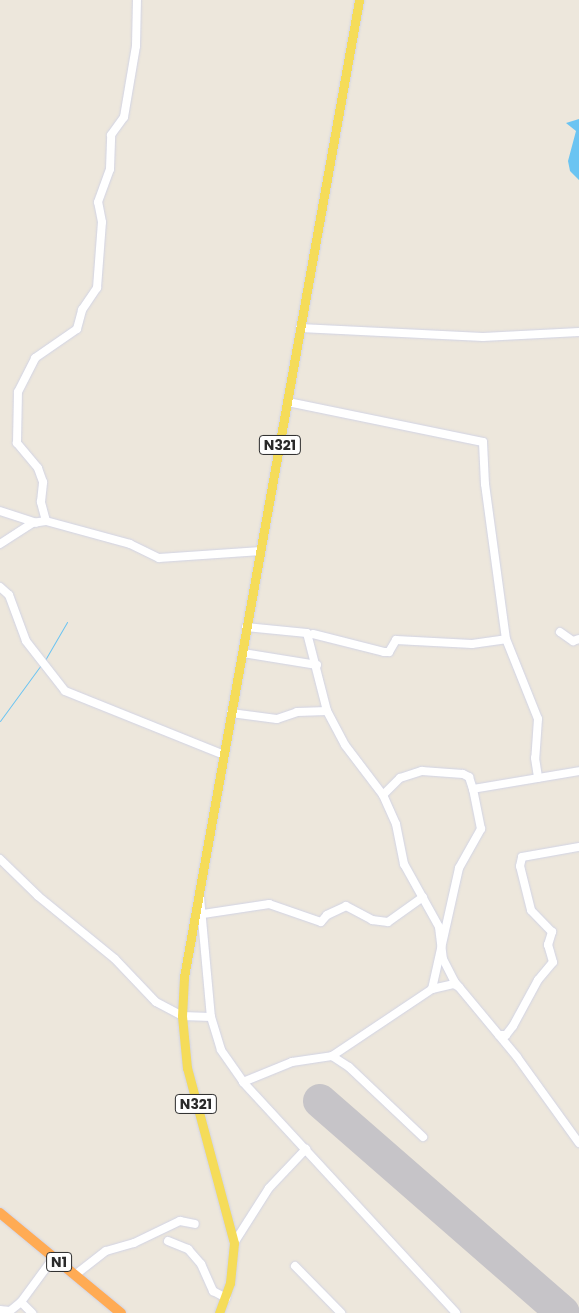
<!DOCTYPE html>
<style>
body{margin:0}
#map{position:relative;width:579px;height:1313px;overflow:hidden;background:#ede7dc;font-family:Poppins,sans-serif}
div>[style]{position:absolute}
.water>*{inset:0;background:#6bc4f2}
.stream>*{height:1px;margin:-0.5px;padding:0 0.5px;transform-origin:0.5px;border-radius:0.5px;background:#6bc4f2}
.runway>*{height:34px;margin:-17px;padding:0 17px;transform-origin:17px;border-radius:17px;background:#c6c4c8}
.roads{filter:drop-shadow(0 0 1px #d1d3e4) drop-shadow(0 0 1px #d1d3e4)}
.minor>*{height:8px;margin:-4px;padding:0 4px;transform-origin:4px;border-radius:4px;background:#fff}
.major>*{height:9px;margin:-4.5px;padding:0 4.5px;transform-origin:4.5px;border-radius:4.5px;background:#f5dc59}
.highway>*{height:10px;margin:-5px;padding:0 5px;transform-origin:5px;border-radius:5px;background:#ffab54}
span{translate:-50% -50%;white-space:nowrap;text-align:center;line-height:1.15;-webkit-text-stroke:4px #fff;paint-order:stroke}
.shield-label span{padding:1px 4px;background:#fff;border:1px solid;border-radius:4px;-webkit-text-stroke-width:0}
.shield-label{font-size:14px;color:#2a2a2a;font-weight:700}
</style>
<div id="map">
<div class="water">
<div style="clip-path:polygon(579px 119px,579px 180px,570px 171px,568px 161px,576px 131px,566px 123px)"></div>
</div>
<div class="stream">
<div style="left:45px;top:660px;width:44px;rotate:-59.9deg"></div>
<div style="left:0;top:721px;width:69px;rotate:-53.8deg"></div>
</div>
<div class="runway">
<div style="left:320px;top:1101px;width:322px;rotate:41.1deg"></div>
</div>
<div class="roads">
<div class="minor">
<div style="left:300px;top:328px;width:183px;rotate:2.8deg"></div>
<div style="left:483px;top:337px;width:96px;rotate:-3deg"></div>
<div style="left:288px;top:402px;width:199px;rotate:11.6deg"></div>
<div style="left:483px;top:442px;width:42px;rotate:87.3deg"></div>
<div style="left:485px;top:484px;width:156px;rotate:82.3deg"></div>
<div style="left:506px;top:639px;width:86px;rotate:68.2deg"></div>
<div style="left:538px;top:719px;width:39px;rotate:94deg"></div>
<div style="left:535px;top:758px;width:20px;rotate:81deg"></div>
<div style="left:0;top:511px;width:38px;rotate:18deg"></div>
<div style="left:46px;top:521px;width:20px;rotate:-105deg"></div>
<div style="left:41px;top:502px;width:20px;rotate:-84deg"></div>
<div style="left:43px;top:482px;width:15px;rotate:-110deg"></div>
<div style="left:38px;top:468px;width:33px;rotate:-130deg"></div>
<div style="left:17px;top:443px;width:51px;rotate:-88.9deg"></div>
<div style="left:18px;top:392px;width:38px;rotate:-63deg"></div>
<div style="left:35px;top:358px;width:51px;rotate:-34.6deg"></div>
<div style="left:77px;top:329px;width:20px;rotate:-75deg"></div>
<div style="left:82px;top:310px;width:27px;rotate:-56deg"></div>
<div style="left:97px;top:288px;width:66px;rotate:-85.7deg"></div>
<div style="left:102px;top:222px;width:20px;rotate:-101deg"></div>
<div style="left:98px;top:202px;width:35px;rotate:-70deg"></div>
<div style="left:110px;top:169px;width:34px;rotate:-88deg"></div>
<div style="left:111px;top:135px;width:22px;rotate:-54deg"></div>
<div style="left:124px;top:117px;width:72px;rotate:-80.4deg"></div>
<div style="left:136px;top:46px;width:46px;rotate:-88.8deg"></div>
<div style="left:0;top:544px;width:38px;rotate:-33deg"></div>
<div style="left:32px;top:523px;width:14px;rotate:-8deg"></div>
<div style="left:46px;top:521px;width:87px;rotate:15.3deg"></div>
<div style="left:130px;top:544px;width:32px;rotate:26deg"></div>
<div style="left:159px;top:558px;width:102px;rotate:-3.9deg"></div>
<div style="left:0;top:587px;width:12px;rotate:42deg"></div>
<div style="left:9px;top:595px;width:49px;rotate:69.7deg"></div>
<div style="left:26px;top:641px;width:63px;rotate:52deg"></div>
<div style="left:65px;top:691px;width:171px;rotate:21.9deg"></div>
<div style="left:246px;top:627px;width:61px;rotate:5.6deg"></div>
<div style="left:307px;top:633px;width:81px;rotate:75.6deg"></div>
<div style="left:327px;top:711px;width:38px;rotate:62deg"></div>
<div style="left:345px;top:745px;width:63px;rotate:52.8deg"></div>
<div style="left:383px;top:795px;width:32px;rotate:66deg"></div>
<div style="left:396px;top:824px;width:41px;rotate:78.7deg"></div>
<div style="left:404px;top:864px;width:72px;rotate:60.9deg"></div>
<div style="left:439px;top:927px;width:32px;rotate:83deg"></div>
<div style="left:443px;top:959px;width:25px;rotate:63deg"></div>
<div style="left:454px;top:981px;width:99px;rotate:50.3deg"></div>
<div style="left:517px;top:1057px;width:106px;rotate:54.2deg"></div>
<div style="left:560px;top:632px;width:16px;rotate:35deg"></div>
<div style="left:573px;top:641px;width:6px;rotate:-18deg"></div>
<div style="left:313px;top:634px;width:73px;rotate:14.2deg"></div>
<div style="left:384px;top:652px;width:5px"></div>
<div style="left:389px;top:652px;width:14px;rotate:-60deg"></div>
<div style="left:396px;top:640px;width:76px;rotate:3deg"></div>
<div style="left:472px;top:644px;width:34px;rotate:-8deg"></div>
<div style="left:243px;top:653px;width:75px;rotate:9.2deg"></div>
<div style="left:231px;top:713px;width:46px;rotate:7.4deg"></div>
<div style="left:277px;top:719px;width:21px;rotate:-19deg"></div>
<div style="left:297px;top:712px;width:30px;rotate:-2deg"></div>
<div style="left:383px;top:795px;width:24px;rotate:-45deg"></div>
<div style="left:400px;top:778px;width:23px;rotate:-18deg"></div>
<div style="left:422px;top:771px;width:41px;rotate:4.2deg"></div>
<div style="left:463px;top:774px;width:7px;rotate:27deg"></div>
<div style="left:469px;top:777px;width:13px;rotate:72deg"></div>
<div style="left:473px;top:789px;width:108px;rotate:-9.6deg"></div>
<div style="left:0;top:859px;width:53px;rotate:44.2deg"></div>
<div style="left:38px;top:896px;width:99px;rotate:39.3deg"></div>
<div style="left:115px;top:959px;width:59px;rotate:46.4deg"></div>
<div style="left:156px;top:1002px;width:30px;rotate:28deg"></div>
<div style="left:182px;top:1016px;width:29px;rotate:2deg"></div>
<div style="left:200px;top:897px;width:121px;rotate:84.8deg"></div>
<div style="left:211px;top:1017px;width:34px;rotate:73deg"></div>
<div style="left:221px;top:1050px;width:39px;rotate:55deg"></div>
<div style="left:243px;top:1082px;width:314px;rotate:47.3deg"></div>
<div style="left:203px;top:914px;width:67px;rotate:-8.6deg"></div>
<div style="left:269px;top:904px;width:55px;rotate:19.1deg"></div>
<div style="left:321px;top:922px;width:9px;rotate:-49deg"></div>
<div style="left:327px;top:915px;width:21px;rotate:-25deg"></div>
<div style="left:346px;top:906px;width:30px;rotate:28deg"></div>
<div style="left:372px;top:920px;width:16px;rotate:7deg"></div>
<div style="left:388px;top:922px;width:43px;rotate:-35.5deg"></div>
<div style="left:432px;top:989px;width:23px;rotate:-13deg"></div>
<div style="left:454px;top:984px;width:6px;rotate:31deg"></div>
<div style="left:499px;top:1035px;width:7px"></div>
<div style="left:506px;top:1035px;width:11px;rotate:-52deg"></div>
<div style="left:513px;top:1026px;width:52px;rotate:-61.5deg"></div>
<div style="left:538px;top:980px;width:23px;rotate:-50deg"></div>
<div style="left:553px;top:962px;width:18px;rotate:-106deg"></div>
<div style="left:548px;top:945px;width:14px;rotate:-73deg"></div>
<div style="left:552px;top:932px;width:30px;rotate:-134deg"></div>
<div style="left:531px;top:910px;width:45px;rotate:-104deg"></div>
<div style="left:520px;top:866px;width:9px;rotate:-77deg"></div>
<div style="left:522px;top:857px;width:58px;rotate:-10deg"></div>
<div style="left:332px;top:1056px;width:20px;rotate:33deg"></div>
<div style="left:349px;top:1067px;width:102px;rotate:43.4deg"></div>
<div style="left:243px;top:1082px;width:53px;rotate:-22.2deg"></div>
<div style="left:292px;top:1062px;width:40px;rotate:-8.5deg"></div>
<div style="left:332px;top:1056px;width:120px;rotate:-33.8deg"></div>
<div style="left:432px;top:989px;width:124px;rotate:-77.4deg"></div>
<div style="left:459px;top:868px;width:45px;rotate:-60.6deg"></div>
<div style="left:481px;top:829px;width:41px;rotate:-101.3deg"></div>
<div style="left:168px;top:1241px;width:22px;rotate:22deg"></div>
<div style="left:188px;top:1249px;width:20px;rotate:49deg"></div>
<div style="left:201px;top:1264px;width:30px;rotate:66deg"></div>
<div style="left:213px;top:1291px;width:15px;rotate:28deg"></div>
<div style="left:234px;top:1243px;width:65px;rotate:-57.5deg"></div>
<div style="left:269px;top:1188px;width:54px;rotate:-46.5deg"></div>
<div style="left:295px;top:1266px;width:66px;rotate:45.6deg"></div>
<div style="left:75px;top:1275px;width:39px;rotate:-38deg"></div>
<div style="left:106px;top:1251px;width:29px;rotate:-16deg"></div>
<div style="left:134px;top:1243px;width:51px;rotate:-25.6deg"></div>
<div style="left:180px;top:1221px;width:15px;rotate:11deg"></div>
<div style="left:21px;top:1302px;width:16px;rotate:45deg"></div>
<div style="left:0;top:1310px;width:10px;rotate:6deg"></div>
<div style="left:10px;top:1311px;width:14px;rotate:-39deg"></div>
<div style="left:21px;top:1302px;width:56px;rotate:-53.7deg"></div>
</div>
<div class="major">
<div style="left:219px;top:1313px;width:32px;rotate:-70deg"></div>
<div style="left:230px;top:1283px;width:40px;rotate:-84.3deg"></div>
<div style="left:234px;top:1243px;width:181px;rotate:-105deg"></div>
<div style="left:187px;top:1068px;width:52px;rotate:-95.5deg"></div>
<div style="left:182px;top:1016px;width:39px;rotate:-87deg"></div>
<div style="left:184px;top:977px;width:993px;rotate:-79.84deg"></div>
</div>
<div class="highway">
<div style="left:0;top:1213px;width:157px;rotate:39.6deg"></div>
</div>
</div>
<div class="shield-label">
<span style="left:280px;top:445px">N321</span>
<span style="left:196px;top:1104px">N321</span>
<span style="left:59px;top:1262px">N1</span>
</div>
</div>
